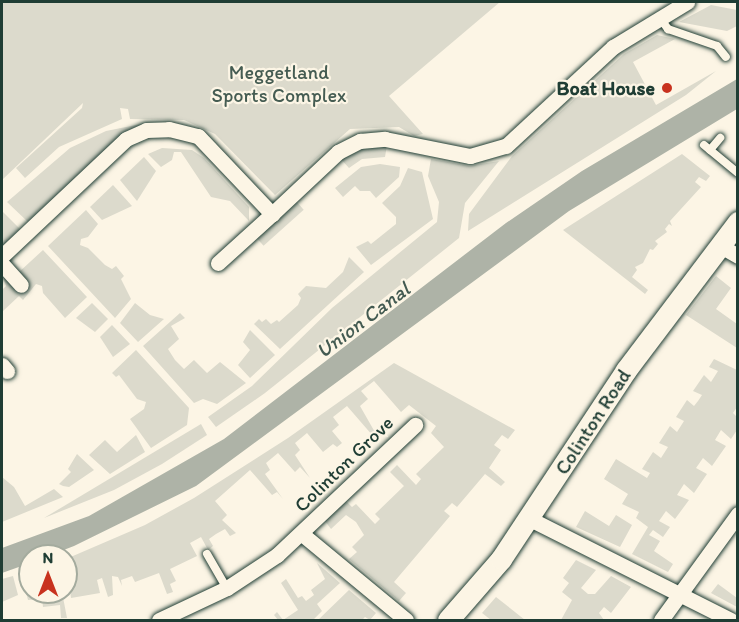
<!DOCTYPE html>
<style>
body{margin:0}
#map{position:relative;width:739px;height:622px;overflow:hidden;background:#fcf5e5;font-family:Itim,sans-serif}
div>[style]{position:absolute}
.green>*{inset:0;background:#dcdacc;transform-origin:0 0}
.water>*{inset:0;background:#aeb3a7}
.roads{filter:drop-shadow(0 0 2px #1f3d34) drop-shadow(0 0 2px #1f3d34)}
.lane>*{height:8px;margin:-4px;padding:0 4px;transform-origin:4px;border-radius:4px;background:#fcf5e5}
.street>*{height:15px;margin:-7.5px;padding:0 7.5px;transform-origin:7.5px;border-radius:7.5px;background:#fcf5e5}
.secondary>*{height:21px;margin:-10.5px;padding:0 10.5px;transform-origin:10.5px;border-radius:10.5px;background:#fcf5e5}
.dots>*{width:16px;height:16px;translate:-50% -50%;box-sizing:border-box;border:3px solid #fcf5e5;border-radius:50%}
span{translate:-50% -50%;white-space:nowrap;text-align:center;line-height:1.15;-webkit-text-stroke:4.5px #fcf5e5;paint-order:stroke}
.park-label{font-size:20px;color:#455c52}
.poi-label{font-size:20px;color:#1f3d34;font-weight:700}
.right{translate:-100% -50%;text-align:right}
.street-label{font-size:20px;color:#1f3d34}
.water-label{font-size:21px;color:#435a51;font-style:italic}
.frame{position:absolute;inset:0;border:3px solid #1f3d34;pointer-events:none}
.north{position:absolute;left:18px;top:544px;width:60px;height:60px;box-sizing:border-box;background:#fcf5e5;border:2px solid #a4ab9e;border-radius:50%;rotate:0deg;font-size:16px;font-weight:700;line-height:24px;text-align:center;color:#1f3d34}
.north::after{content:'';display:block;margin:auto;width:21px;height:27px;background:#c8321e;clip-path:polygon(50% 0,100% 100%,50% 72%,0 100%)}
</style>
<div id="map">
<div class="green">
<div style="clip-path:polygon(2px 2px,500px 2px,389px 96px,423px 134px,414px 136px,399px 127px,350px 129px,275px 195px,215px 134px,184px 120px,130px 119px,128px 109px,120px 108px,122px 119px,59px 147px,25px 178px,16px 168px,82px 108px,83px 103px,2px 180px)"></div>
<div style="clip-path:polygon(711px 5px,737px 10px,737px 26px,727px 31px,679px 22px)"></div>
<div style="clip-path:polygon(657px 35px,675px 39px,633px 62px,656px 105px,716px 71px,686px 95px,468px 231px,469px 214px,512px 156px,624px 54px)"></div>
<div style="clip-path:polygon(141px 124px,120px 137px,28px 222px,7px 202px,70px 148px,106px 131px)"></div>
<div style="clip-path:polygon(387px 145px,385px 157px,362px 159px,349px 168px,340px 158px,359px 148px)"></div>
<div style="clip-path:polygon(162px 148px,192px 150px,204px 158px,249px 207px,249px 221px,230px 201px,211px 197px,181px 152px,174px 152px,172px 160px,161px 167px,148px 154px)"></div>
<div style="clip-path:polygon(682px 154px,710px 176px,706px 181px,699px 177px,695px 182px,701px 187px,670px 221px,672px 226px,669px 224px,665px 229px,667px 232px,655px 241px,658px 244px,653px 250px,650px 249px,643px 263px,635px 267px,637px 270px,632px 277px,648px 290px,645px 294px,563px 230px)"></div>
<div style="clip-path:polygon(144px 157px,156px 171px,137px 201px,120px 180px)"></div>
<div style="clip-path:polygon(431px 159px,469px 166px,499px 161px,465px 203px,459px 238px,265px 393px,216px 427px,208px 417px,252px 386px,332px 308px,437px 222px,439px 202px,428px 176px)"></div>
<div style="clip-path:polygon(380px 164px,400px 167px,399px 177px,376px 198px,370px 191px,360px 191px,355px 186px,343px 197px,335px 188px,361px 167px)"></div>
<div style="clip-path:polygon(408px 168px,422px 172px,433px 219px,371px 265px,356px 247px,368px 241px,371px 244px,396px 224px,396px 217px,382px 203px,400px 186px)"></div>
<div style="clip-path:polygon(113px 185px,132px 206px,102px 220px,90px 207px)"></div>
<div style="left:295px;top:200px;width:13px;height:54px;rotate:48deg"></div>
<div style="clip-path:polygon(86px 210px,98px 224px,88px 237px,81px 239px,80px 245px,88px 248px,105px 265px,112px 269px,116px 266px,124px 276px,121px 279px,131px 299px,115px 318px,48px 246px)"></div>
<div style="clip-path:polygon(2px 211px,20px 229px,2px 247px)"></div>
<div style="clip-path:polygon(43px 250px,87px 297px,65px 318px,43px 293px,42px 286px,36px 284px,23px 300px,19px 296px,2px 312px,2px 290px,6px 286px,2px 271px,21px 292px,29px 285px,18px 273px)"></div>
<div style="clip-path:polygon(349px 257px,364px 272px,280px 349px,254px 324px,259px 319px,262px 322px,266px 319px,271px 324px,277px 320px,279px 322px,298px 305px,301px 298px,298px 294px,306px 286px,326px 288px,343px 272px)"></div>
<div style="clip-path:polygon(716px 276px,731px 288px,716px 309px,737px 324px,737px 348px,686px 315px)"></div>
<div style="clip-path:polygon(92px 303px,108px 319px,95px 332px,76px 318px)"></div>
<div style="clip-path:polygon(135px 303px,150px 315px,164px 319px,138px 342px,120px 323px)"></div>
<div style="clip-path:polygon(180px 313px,185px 318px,171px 326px,179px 339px,168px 349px,175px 360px,184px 369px,194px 360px,207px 373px,220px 362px,246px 383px,217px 404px,203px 399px,194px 403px,143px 346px)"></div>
<div style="clip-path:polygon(112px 325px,130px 344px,113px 357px,100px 337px)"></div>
<div style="clip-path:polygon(250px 330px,275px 355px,250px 378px,238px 365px,250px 350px,243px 342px)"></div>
<div style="clip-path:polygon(136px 350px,189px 408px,187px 425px,151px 448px,130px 419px,144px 409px,146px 402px,137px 399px,119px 375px,116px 377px,112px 373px)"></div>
<div style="clip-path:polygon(714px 359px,737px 370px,737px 407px,733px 413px,737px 417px,737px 430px,731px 439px,721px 430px,715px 440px,726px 446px,712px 466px,703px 458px,696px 468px,707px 474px,694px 493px,684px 484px,677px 495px,689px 500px,675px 519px,666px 511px,659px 521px,670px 527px,663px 537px,653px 530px,649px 535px,660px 541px,654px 551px,673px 564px,668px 572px,632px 554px,648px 527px,636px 518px,639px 512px,622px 504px,628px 494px,604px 479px,616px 459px,647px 478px,650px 473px,642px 469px,653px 452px,661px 458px,668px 447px,659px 443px,670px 426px,677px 432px,684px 421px,676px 417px,687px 400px,694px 406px,698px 401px,702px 395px,693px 391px,704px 375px,711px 382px,718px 371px,709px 367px)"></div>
<div style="clip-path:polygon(394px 363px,515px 430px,508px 439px,502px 435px,494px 445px,501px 450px,489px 468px,505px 482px,501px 486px,485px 474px,457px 507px,452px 503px,444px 511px,450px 516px,394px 582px,406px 593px,399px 601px,349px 559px,357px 552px,352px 547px,364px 535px,356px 522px,346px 515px,331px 529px,325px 521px,346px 501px,352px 507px,356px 504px,375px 524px,380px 519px,375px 514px,404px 486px,390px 472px,397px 465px,416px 485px,421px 479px,416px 474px,444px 447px,431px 433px,436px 426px,409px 405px,401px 412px,374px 381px,361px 391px,368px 399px,360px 406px,376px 434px,373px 436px,347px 406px,333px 417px,339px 425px,332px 431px,342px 443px,337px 447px,333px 444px,323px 452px,307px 433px,295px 443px,300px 450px,295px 455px,310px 478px,300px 467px,295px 472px,278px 453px,266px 463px,270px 470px,265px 474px,283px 499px,277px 492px,272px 495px,250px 470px,215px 501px,227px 515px,222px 520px,236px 533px,230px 536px,225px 529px,216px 534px,209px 539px,213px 546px,208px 550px,201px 537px,190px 543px,197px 556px,170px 569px,176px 581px,170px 584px,173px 592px,167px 594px,159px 573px,135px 582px,132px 576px,121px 580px,122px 586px,118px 577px,112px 576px,113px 595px,108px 597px,102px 578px,97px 580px,100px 593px,71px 598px,66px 559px,145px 525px,194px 498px,288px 438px)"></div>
<div style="clip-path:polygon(201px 424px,207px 435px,162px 464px,114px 490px,44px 518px)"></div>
<div style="clip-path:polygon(136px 435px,145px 452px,110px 474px,89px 455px,105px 440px,117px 452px)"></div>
<div style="clip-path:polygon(77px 454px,94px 470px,69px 487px,63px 486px,59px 484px,71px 472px,68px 469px)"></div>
<div style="clip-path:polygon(2px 477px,14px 487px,25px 506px,54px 489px,63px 497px,2px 522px)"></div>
<div style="clip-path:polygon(585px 511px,609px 526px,616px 515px,632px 525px,620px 547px,576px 527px)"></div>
<div style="clip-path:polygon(576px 560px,596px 570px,581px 588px,588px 594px,595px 594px,611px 576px,631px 587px,611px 613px,604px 607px,599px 613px,604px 620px,561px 620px,572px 600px,562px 592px,569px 583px,563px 578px)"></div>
<div style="clip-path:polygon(317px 563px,340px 583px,317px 604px,322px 611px,313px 620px,278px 620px,274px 615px,277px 612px,283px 620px,298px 610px,281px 583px,286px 579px,298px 598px,302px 596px,306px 601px,314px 595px,311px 590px,325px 579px)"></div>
<div style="clip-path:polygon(30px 570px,30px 592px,62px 592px,67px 618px,61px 618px,60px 605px,43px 607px,42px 599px,28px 600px,21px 573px)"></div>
<div style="clip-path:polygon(13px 576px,18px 595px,2px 602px,2px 579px)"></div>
<div style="clip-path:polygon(718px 584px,737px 598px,737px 607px,711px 593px)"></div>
<div style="clip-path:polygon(349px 590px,376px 613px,370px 620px,365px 617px,362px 620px,318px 620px)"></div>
<div style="clip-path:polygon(496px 597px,525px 620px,491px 620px,482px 613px)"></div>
</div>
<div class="water">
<div style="clip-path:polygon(737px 79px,737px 109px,569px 211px,196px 486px,74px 546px,48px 556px,30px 556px,30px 563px,2px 573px,2px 548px,89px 516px,224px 439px,506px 223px,582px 171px)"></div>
</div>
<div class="roads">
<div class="lane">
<div style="left:660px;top:18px;width:14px;rotate:54deg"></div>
<div style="left:668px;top:29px;width:52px;rotate:19.1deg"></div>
<div style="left:717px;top:46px;width:14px;rotate:51deg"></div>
<div style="left:704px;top:145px;width:44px;rotate:39.5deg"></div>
<div style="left:710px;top:150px;width:16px;rotate:-50deg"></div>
<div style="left:207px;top:554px;width:39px;rotate:60deg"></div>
</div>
<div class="street">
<div style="left:272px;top:214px;width:91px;rotate:-43.2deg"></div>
<div style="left:338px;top:152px;width:25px;rotate:-27deg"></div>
<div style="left:360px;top:141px;width:25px;rotate:-5deg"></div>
<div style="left:385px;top:139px;width:87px;rotate:11.3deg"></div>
<div style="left:470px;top:156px;width:37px;rotate:-16deg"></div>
<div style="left:506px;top:146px;width:146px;rotate:-42.8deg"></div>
<div style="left:613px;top:47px;width:87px;rotate:-31.3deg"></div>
<div style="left:719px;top:245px;width:22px;rotate:30deg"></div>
<div style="left:2px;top:256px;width:170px;rotate:-43.3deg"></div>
<div style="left:126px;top:139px;width:22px;rotate:-24deg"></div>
<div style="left:146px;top:130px;width:23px;rotate:-2deg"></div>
<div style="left:169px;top:129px;width:30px;rotate:14deg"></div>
<div style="left:198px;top:136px;width:108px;rotate:46.5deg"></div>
<div style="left:272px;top:214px;width:73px;rotate:137.8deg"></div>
<div style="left:2px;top:264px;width:28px;rotate:48deg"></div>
<div style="left:2px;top:365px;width:8px;rotate:50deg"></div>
<div style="left:530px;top:519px;width:225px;rotate:26.7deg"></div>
<div style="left:302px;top:534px;width:135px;rotate:39.6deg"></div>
<div style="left:159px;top:620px;width:75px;rotate:-25.2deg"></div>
<div style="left:227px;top:588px;width:60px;rotate:-33.4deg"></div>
<div style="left:277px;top:555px;width:190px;rotate:-43.3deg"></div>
<div style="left:661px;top:620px;width:131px;rotate:-54deg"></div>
</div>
<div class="secondary">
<div style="left:448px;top:620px;width:81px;rotate:-49deg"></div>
<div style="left:501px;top:559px;width:227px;rotate:-56.5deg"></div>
<div style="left:626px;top:370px;width:186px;rotate:-52.9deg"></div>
</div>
</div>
<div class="dots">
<div style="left:667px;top:88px;background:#c8321e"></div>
</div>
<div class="park-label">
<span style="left:279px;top:84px">Meggetland<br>Sports Complex</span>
</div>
<div class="poi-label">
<span class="right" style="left:655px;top:88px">Boat House</span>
</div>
<div class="street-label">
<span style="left:593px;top:422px;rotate:-57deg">Colinton Road</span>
<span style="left:344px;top:464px;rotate:-44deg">Colinton Grove</span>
</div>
<div class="water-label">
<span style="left:363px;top:320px;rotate:-37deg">Union Canal</span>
</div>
<div class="frame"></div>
<div class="north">N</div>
</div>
